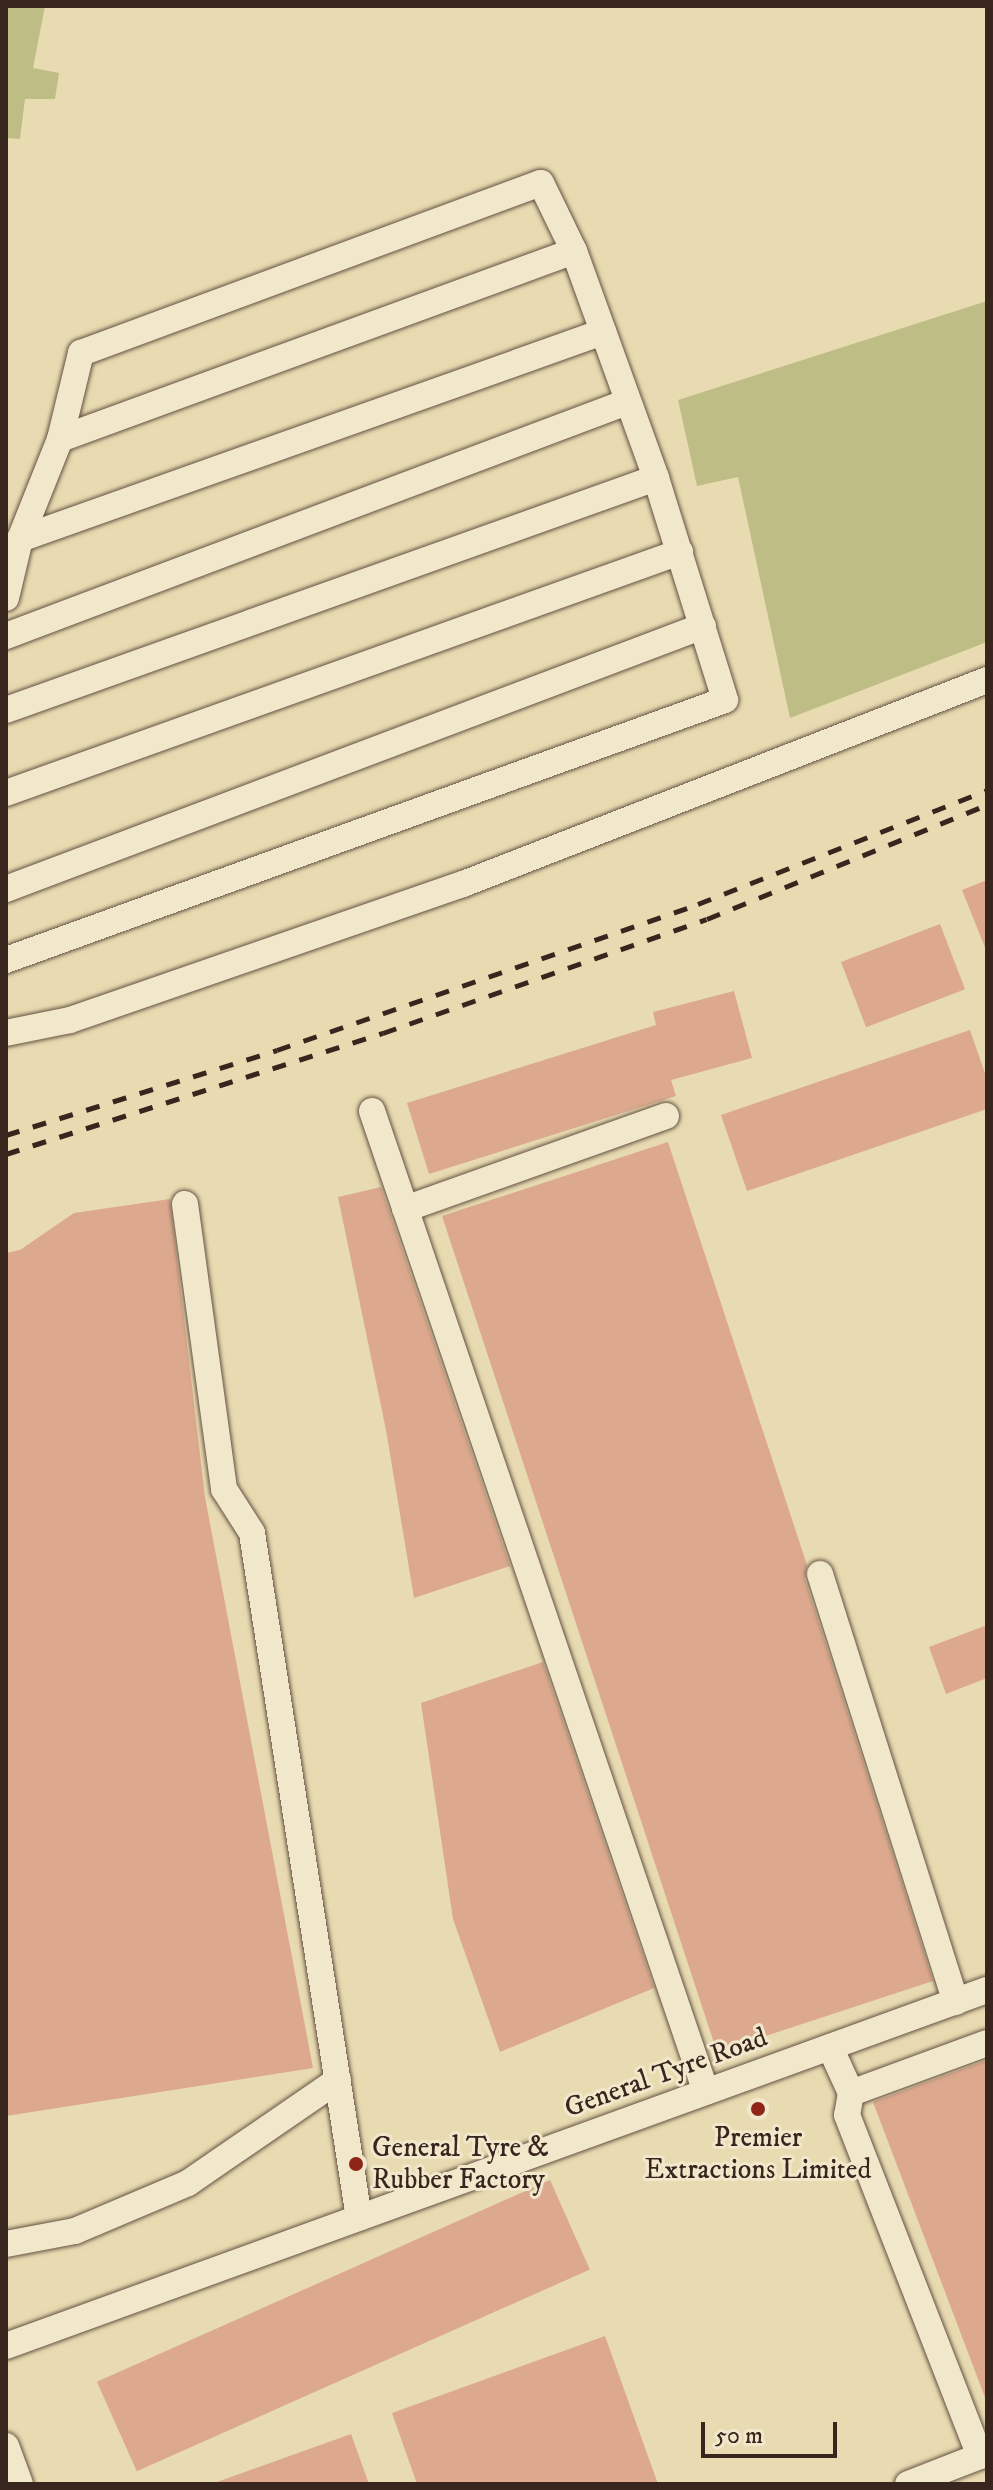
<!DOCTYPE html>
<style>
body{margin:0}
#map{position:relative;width:993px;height:2490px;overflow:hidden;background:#e9dbb1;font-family:"IM FELL DW Pica",serif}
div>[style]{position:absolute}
.green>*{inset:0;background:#bfbd86}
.building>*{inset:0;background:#dca98e;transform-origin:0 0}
.roads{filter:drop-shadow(0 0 2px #645243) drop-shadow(0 0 2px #645243)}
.minor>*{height:26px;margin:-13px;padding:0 13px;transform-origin:13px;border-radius:13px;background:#f1e8cc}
.rail>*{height:5px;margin-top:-2.5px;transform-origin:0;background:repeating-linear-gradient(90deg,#38251e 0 14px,transparent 0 28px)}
.dots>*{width:22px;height:22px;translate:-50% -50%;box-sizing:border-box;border:4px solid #f1e8cc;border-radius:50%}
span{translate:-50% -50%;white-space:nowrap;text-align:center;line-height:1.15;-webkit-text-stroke:6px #f1e8cc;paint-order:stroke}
.street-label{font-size:28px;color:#38251e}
.poi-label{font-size:28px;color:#38251e}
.left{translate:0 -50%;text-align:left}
.frame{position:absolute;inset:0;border:8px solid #38251e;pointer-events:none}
.scale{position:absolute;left:701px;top:2422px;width:136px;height:36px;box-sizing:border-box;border:4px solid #38251e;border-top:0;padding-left:10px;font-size:24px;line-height:28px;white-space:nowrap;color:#38251e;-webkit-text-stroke:6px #f1e8cc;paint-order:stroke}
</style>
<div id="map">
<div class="green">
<div style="clip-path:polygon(6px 6px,45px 6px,33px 68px,59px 73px,55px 99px,25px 99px,20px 139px,6px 138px)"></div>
<div style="clip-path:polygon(987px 301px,987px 642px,790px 718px,738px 477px,697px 486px,678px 400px)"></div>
</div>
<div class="building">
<div style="clip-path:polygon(987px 880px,987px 950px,986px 950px,962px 890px)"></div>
<div style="left:940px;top:924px;width:70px;height:106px;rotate:69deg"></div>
<div style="clip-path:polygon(734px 991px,752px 1058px,671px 1080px,676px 1096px,429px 1174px,407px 1103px,656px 1025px,653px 1012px)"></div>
<div style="clip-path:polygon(970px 1030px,987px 1079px,987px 1109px,747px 1191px,721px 1115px)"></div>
<div style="clip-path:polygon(668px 1142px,807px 1565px,805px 1579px,933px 1981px,717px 2052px,442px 1216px)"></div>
<div style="clip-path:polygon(381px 1187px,510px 1566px,414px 1598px,386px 1430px,338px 1197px)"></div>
<div style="clip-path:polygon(170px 1199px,205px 1497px,313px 2068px,6px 2116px,6px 1253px,20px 1250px,74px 1213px)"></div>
<div style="clip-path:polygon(987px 1625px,987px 1678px,946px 1694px,929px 1647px)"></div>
<div style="clip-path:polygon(543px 1662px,654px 1988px,500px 2052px,453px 1919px,421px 1703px)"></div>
<div style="clip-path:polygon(987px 2060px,987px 2400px,986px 2400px,873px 2102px)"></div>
<div style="left:550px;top:2180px;width:98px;height:496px;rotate:66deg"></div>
<div style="clip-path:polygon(605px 2336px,658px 2484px,417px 2484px,392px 2413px)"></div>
<div style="clip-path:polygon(351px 2434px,369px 2484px,217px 2484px,217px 2482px)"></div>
</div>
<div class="roads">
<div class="minor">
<div style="left:60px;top:439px;width:547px;rotate:-20.09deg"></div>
<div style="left:20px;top:539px;width:619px;rotate:-19.55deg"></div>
<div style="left:6px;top:598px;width:61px;rotate:-76.7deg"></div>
<div style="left:20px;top:539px;width:108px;rotate:-68.2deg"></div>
<div style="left:60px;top:439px;width:89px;rotate:-76.3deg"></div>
<div style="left:81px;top:353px;width:490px;rotate:-20.3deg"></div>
<div style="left:541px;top:183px;width:76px;rotate:64.1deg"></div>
<div style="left:574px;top:251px;width:241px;rotate:70.1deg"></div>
<div style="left:656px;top:478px;width:232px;rotate:72.7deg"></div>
<div style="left:725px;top:700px;width:765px;rotate:160.12deg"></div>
<div style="left:6px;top:636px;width:664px;rotate:-20.65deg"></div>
<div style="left:6px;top:710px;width:690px;rotate:-19.64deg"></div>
<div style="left:6px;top:793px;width:716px;rotate:-19.68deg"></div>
<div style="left:6px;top:889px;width:745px;rotate:-20.67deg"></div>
<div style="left:6px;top:1033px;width:65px;rotate:-11.5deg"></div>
<div style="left:70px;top:1020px;width:416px;rotate:-19.1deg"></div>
<div style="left:463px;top:884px;width:562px;rotate:-21.27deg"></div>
<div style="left:372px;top:1111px;width:1036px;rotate:71.2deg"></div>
<div style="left:185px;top:1204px;width:288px;rotate:82.2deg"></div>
<div style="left:224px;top:1489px;width:52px;rotate:57.5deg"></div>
<div style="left:252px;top:1533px;width:693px;rotate:81.12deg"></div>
<div style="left:405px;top:1209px;width:277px;rotate:-19.6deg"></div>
<div style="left:820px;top:1574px;width:449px;rotate:72.4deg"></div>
<div style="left:830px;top:2047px;width:51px;rotate:65.5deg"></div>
<div style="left:851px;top:2093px;width:22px;rotate:100deg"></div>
<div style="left:847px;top:2115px;width:366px;rotate:68.7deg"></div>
<div style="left:980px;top:2456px;width:8px;rotate:-23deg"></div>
<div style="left:851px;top:2093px;width:145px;rotate:-20.2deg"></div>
<div style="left:6px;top:2244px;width:70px;rotate:-10.7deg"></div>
<div style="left:75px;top:2231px;width:123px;rotate:-23deg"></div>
<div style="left:188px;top:2183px;width:182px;rotate:-34.5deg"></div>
<div style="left:6px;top:2346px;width:1044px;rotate:-19.95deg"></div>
<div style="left:6px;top:2446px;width:40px;rotate:69.8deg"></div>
<div style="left:908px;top:2484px;width:77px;rotate:-21.3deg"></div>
</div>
</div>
<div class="rail">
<div style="left:6px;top:1135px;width:284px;rotate:-17.4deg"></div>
<div style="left:277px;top:1050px;width:446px;rotate:-19.1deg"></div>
<div style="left:698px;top:904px;width:311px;rotate:-21.5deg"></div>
<div style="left:6px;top:1154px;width:396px;rotate:-17.8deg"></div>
<div style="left:383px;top:1033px;width:343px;rotate:-19.4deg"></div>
<div style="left:707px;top:919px;width:302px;rotate:-22.2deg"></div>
</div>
<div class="dots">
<div style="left:758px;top:2109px;background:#8f2418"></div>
<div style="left:356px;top:2164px;background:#8f2418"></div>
</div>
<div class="street-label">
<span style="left:666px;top:2073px;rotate:-20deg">General Tyre Road</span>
</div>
<div class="poi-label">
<span style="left:758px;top:2154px">Premier<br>Extractions Limited</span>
<span class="left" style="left:372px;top:2164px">General Tyre &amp;<br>Rubber Factory</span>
</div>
<div class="frame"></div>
<div class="scale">50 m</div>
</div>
